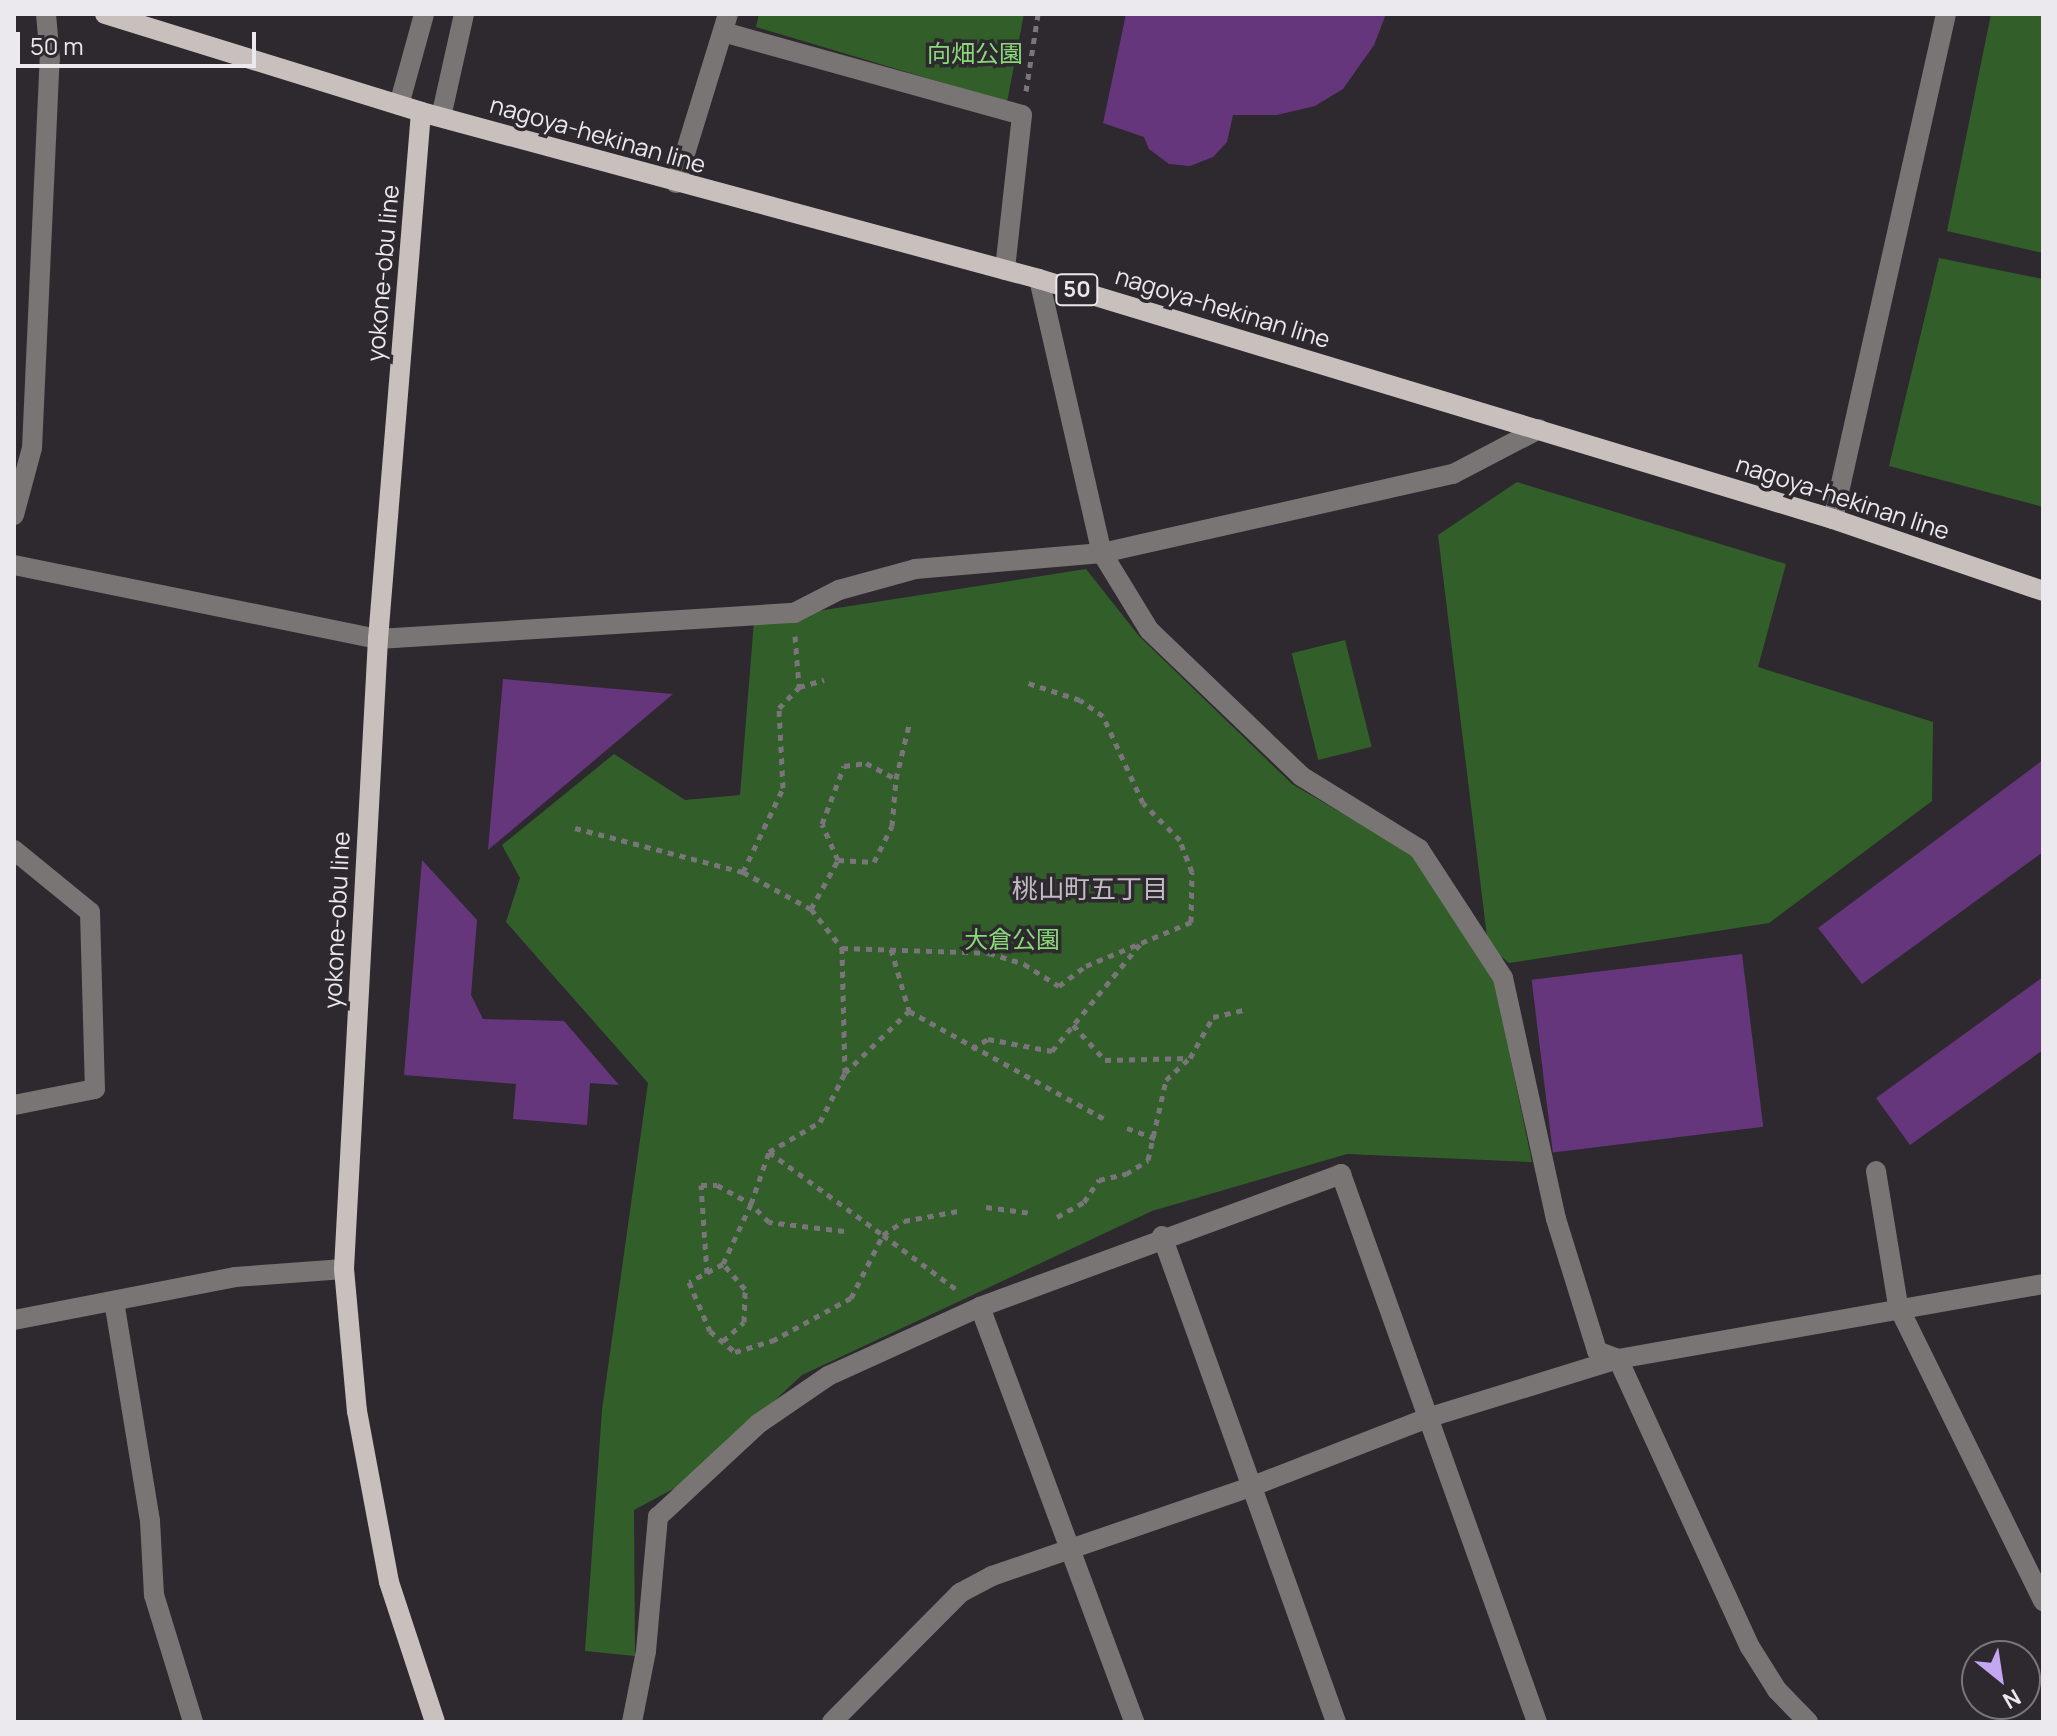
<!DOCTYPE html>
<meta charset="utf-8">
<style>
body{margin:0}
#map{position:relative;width:2057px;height:1736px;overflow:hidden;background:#2d292f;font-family:Manrope,"Noto Sans JP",sans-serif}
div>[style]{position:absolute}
.green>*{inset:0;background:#325f29;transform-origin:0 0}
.building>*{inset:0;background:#66367c;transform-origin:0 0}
.path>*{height:5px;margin-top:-2.5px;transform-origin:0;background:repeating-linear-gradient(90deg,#79757b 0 6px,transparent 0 12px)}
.minor>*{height:20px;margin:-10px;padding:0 10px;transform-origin:10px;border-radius:10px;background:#797574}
.major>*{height:20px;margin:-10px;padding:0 10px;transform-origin:10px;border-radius:10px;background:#c8c0bd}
span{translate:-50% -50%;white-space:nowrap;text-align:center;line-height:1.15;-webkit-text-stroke:7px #2d292f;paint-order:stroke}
.shield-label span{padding:2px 6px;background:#2d292f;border:2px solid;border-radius:6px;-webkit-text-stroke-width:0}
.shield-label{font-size:22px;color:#ebe9ed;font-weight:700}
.park-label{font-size:24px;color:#89d979}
.street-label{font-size:24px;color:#ebe9ed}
.neighbourhood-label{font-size:26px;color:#c1bcc4}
.frame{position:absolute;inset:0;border:16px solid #ebe9ed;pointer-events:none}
.north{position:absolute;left:1961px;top:1640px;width:80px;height:80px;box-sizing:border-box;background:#2d292f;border:2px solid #79767b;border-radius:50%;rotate:150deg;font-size:22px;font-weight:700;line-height:32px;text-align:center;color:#ebe9ed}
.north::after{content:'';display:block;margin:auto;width:28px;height:36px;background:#c3a7f2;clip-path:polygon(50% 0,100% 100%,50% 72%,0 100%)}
.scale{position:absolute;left:16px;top:32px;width:240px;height:36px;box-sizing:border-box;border:4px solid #ebe9ed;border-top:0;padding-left:10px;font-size:24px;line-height:28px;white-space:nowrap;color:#ebe9ed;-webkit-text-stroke:6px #2d292f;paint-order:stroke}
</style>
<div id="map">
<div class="green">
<div style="clip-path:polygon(759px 14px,1024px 14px,1007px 102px,756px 27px)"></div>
<div style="clip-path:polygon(1991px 14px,2043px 14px,2043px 253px,1947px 231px)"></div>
<div style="clip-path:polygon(1939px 258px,2043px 279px,2043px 507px,1889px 466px)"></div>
<div style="clip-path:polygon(1517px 482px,1786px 564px,1758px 667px,1933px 722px,1932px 801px,1769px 923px,1509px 963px,1488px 945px,1438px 535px)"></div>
<div style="clip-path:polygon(1086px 569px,1139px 636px,1292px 784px,1412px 854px,1494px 980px,1532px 1162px,1347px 1154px,1152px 1211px,802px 1375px,688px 1481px,634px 1510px,635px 1656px,585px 1651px,602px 1410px,648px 1083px,506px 922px,520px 878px,502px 845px,614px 754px,685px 800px,740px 795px,754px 621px)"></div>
<div style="left:1345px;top:640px;width:110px;height:55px;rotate:76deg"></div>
</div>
<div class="building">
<div style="clip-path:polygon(1126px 14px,1386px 14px,1374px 45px,1343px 89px,1315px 106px,1277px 115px,1233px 115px,1227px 142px,1213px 157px,1190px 166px,1169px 164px,1149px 149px,1144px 137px,1103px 123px)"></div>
<div style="clip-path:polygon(503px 679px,673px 694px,488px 850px)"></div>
<div style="clip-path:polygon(2043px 760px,2043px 852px,1862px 984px,1818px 928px)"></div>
<div style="clip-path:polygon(422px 860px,477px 920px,471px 995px,483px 1019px,564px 1021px,619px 1085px,590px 1083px,587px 1125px,513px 1119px,516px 1084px,404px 1075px)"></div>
<div style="left:1742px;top:954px;width:174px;height:212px;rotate:83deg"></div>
<div style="clip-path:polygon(2043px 977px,2043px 1050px,1910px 1145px,1876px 1098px)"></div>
</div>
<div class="path">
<div style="left:1026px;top:91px;width:78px;rotate:-81.1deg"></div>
<div style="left:795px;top:636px;width:51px;rotate:85.5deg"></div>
<div style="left:575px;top:828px;width:174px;rotate:14.7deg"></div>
<div style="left:743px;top:872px;width:77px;rotate:28.6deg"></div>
<div style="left:811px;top:909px;width:50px;rotate:51.5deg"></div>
<div style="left:838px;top:860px;width:39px;rotate:-114deg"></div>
<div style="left:822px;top:824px;width:62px;rotate:-69.2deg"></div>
<div style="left:844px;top:766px;width:22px;rotate:-8deg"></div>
<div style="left:866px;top:763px;width:34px;rotate:28deg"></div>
<div style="left:896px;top:779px;width:56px;rotate:-76.5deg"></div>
<div style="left:838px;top:860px;width:36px;rotate:3deg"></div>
<div style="left:874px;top:862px;width:40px;rotate:-63.4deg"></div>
<div style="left:892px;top:826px;width:47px;rotate:-85.1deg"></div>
<div style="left:743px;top:872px;width:93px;rotate:-64.5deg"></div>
<div style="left:783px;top:788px;width:80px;rotate:-92.9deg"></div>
<div style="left:779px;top:708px;width:29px;rotate:-46deg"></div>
<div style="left:799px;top:687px;width:26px;rotate:-16deg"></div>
<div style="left:811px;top:909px;width:56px;rotate:-61.1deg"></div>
<div style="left:891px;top:949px;width:65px;rotate:73.8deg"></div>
<div style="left:909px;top:1011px;width:227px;rotate:28.9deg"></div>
<div style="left:1073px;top:1025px;width:47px;rotate:47.6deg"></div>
<div style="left:1105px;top:1060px;width:84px;rotate:-1.4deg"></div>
<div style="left:972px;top:1049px;width:19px;rotate:-32deg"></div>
<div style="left:988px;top:1039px;width:65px;rotate:10.6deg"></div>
<div style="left:1052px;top:1051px;width:141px;rotate:-50.5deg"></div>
<div style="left:845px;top:1073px;width:125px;rotate:-91.4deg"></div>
<div style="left:842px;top:948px;width:147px;rotate:1.9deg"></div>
<div style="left:989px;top:953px;width:37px;rotate:17deg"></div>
<div style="left:1024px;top:964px;width:41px;rotate:32.2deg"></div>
<div style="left:1059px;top:986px;width:34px;rotate:-37deg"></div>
<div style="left:1086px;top:966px;width:114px;rotate:-22.7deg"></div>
<div style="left:1191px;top:922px;width:50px;rotate:-88.9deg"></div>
<div style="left:1192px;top:872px;width:34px;rotate:-111deg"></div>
<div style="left:1180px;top:840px;width:52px;rotate:-135deg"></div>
<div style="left:1143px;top:803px;width:96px;rotate:-114.7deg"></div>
<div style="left:1103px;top:716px;width:28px;rotate:-145deg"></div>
<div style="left:1080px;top:700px;width:55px;rotate:-161.9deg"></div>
<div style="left:1127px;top:1128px;width:30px;rotate:20deg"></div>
<div style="left:769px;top:1152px;width:141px;rotate:36.1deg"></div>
<div style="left:883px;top:1235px;width:25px;rotate:-34deg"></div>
<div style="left:904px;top:1221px;width:55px;rotate:-10.5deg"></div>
<div style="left:986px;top:1207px;width:46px;rotate:7.4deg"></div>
<div style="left:1057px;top:1217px;width:31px;rotate:-29deg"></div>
<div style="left:1084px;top:1202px;width:27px;rotate:-56deg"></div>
<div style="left:1099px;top:1180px;width:28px;rotate:-13deg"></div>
<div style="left:1126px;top:1174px;width:26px;rotate:-32deg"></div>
<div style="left:1148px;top:1160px;width:82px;rotate:-77.3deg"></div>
<div style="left:1166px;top:1080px;width:33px;rotate:-43deg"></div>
<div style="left:1190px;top:1058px;width:47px;rotate:-60.7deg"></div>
<div style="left:1213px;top:1017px;width:35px;rotate:-13deg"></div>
<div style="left:844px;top:1231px;width:76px;rotate:-173.2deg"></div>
<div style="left:769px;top:1222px;width:25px;rotate:-135deg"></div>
<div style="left:751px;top:1204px;width:55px;rotate:-70.9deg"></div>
<div style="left:769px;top:1152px;width:59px;rotate:-30.5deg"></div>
<div style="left:820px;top:1122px;width:55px;rotate:-63deg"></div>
<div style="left:845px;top:1073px;width:89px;rotate:-44.1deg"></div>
<div style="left:707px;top:1273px;width:88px;rotate:-93.9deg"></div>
<div style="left:701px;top:1185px;width:16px"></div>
<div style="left:717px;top:1185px;width:39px;rotate:29deg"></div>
<div style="left:751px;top:1204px;width:66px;rotate:115deg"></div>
<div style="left:723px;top:1341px;width:28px;rotate:-42deg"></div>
<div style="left:744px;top:1322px;width:33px;rotate:-88deg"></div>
<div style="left:745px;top:1289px;width:33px;rotate:-131deg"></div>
<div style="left:723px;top:1264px;width:38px;rotate:152deg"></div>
<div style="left:689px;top:1282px;width:53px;rotate:66.8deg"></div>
<div style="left:710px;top:1331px;width:33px;rotate:40deg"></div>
<div style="left:735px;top:1352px;width:39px;rotate:-17deg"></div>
<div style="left:772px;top:1341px;width:90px;rotate:-28.6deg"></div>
<div style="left:851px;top:1298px;width:71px;rotate:-63.1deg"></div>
<div style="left:883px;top:1235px;width:92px;rotate:36.6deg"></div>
</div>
<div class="minor">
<div style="left:723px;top:32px;width:310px;rotate:15.5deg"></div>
<div style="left:1022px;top:115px;width:156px;rotate:96.3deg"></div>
<div style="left:399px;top:105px;width:94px;rotate:-74.6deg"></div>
<div style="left:441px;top:117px;width:106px;rotate:-77.4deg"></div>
<div style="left:676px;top:183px;width:177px;rotate:-72.9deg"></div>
<div style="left:1039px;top:279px;width:281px;rotate:77.1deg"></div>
<div style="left:1102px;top:553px;width:90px;rotate:58.6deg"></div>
<div style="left:1149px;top:630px;width:211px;rotate:43.8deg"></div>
<div style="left:1301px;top:776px;width:139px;rotate:31.7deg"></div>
<div style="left:1419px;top:849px;width:154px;rotate:56.9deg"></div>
<div style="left:1503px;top:978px;width:247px;rotate:77.6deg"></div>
<div style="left:1556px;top:1219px;width:138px;rotate:72.7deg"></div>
<div style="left:1597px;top:1351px;width:22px;rotate:21deg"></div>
<div style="left:1618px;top:1359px;width:317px;rotate:65.4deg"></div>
<div style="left:1750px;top:1647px;width:51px;rotate:57.9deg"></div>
<div style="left:1777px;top:1690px;width:45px;rotate:45.9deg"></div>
<div style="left:14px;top:515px;width:69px;rotate:-75deg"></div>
<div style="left:32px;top:448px;width:389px;rotate:-87.4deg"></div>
<div style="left:50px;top:59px;width:45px;rotate:-95.1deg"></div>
<div style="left:1833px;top:519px;width:517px;rotate:-77.39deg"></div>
<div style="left:14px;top:565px;width:371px;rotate:11.5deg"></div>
<div style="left:378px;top:639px;width:417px;rotate:-3.6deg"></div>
<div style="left:794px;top:613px;width:51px;rotate:-27.1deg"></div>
<div style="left:839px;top:590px;width:79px;rotate:-15.4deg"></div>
<div style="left:915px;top:569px;width:188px;rotate:-4.9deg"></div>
<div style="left:1102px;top:553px;width:360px;rotate:-12.7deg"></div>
<div style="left:1453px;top:474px;width:97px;rotate:-27.6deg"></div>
<div style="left:14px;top:850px;width:98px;rotate:39.2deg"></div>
<div style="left:90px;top:912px;width:177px;rotate:88.4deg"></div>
<div style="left:95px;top:1089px;width:83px;rotate:168.8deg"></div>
<div style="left:1876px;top:1171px;width:137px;rotate:80.7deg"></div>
<div style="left:1898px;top:1306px;width:329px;rotate:63.8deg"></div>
<div style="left:1162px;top:1236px;width:516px;rotate:70.3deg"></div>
<div style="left:114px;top:1301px;width:223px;rotate:80.7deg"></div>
<div style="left:150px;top:1521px;width:74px;rotate:86.9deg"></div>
<div style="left:154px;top:1595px;width:133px;rotate:72.9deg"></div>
<div style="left:980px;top:1307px;width:443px;rotate:69.6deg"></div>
<div style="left:14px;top:1320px;width:225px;rotate:-11deg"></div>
<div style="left:235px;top:1277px;width:109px;rotate:-4.2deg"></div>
<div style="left:632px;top:1722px;width:72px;rotate:-78.8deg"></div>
<div style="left:646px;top:1651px;width:135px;rotate:-84.9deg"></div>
<div style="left:658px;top:1517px;width:137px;rotate:-42.9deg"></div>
<div style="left:758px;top:1424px;width:85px;rotate:-34.4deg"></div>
<div style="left:828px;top:1376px;width:167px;rotate:-24.4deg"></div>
<div style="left:980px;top:1307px;width:385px;rotate:-20.2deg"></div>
<div style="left:1341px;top:1174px;width:582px;rotate:70.32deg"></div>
<div style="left:832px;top:1722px;width:182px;rotate:-45.2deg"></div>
<div style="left:960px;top:1593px;width:36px;rotate:-28deg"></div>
<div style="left:992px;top:1576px;width:276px;rotate:-19deg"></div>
<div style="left:1253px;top:1486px;width:187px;rotate:-21.3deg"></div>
<div style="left:1427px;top:1418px;width:200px;rotate:-17.2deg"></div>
<div style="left:1618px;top:1359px;width:432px;rotate:-10deg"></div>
</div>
<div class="major">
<div style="left:105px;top:14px;width:331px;rotate:17.2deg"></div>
<div style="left:421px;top:112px;width:640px;rotate:15.12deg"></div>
<div style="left:1039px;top:279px;width:829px;rotate:16.82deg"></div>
<div style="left:1833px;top:519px;width:222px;rotate:18.9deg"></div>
<div style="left:421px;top:112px;width:529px;rotate:94.66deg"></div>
<div style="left:378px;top:639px;width:631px;rotate:93.09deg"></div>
<div style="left:344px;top:1269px;width:143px;rotate:84.8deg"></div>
<div style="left:357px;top:1411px;width:174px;rotate:79.4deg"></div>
<div style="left:389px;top:1582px;width:147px;rotate:71.8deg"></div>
</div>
<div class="shield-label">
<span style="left:1077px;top:290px">50</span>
</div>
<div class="park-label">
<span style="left:975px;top:53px">向畑公園</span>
<span style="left:1012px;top:939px">大倉公園</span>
</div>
<div class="street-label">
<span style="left:598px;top:134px;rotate:16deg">nagoya-hekinan line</span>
<span style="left:382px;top:273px;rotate:-85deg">yokone-obu line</span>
<span style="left:1223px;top:307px;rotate:17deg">nagoya-hekinan line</span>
<span style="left:1843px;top:497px;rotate:18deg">nagoya-hekinan line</span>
<span style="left:336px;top:920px;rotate:-87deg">yokone-obu line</span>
</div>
<div class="neighbourhood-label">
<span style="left:1090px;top:889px">桃山町五丁目</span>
</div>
<div class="frame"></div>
<div class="north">N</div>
<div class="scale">50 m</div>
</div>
